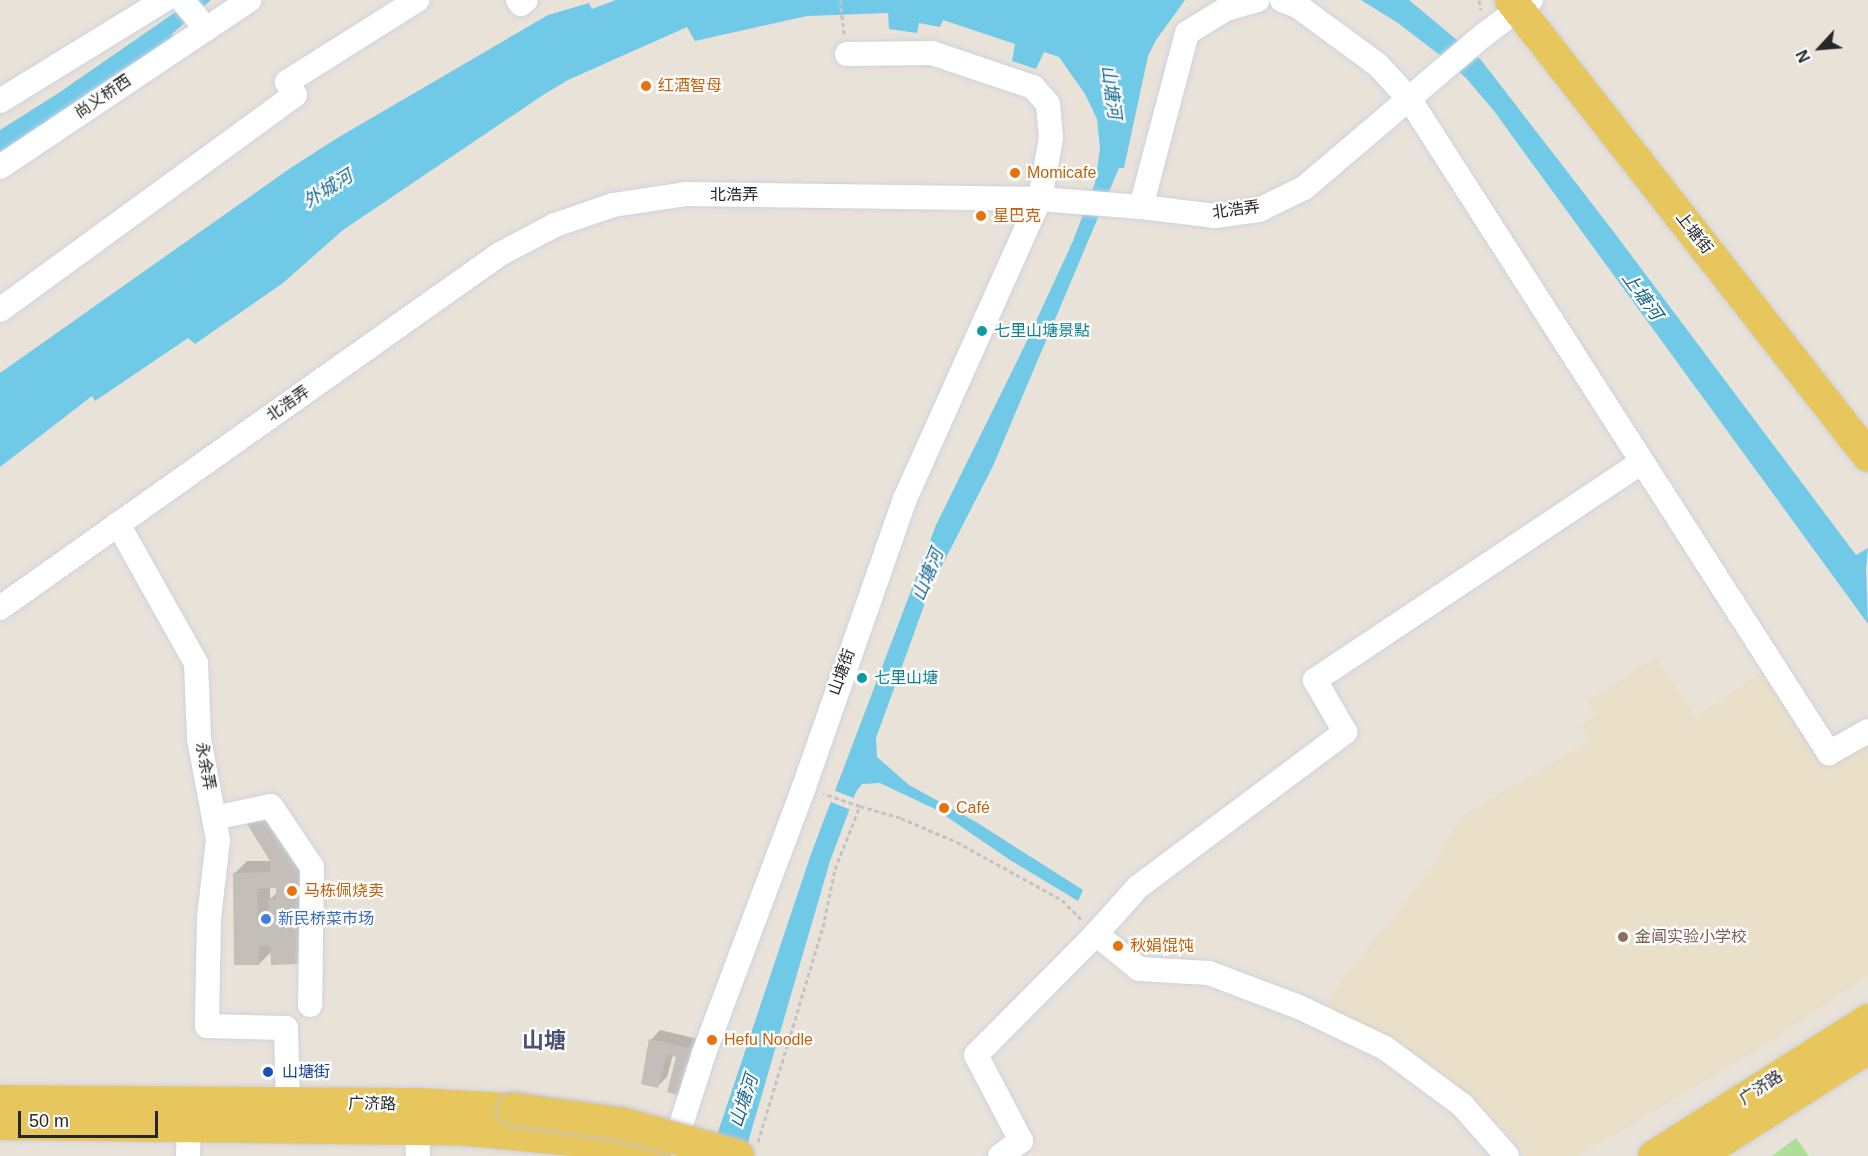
<!DOCTYPE html>
<meta charset="utf-8">
<style>
body{margin:0}
#map{position:relative;width:1868px;height:1156px;overflow:hidden;background:#e9e2d9;font-family:Helvetica,"Noto Sans SC",sans-serif}
div>[style]{position:absolute}
.education>*{inset:0;background:#eadfc8}
.green>*{inset:0;background:#b0dd97}
.water>*{inset:0;background:#6fc9e7}
.pier>*{inset:0;background:#e9e2d9;transform-origin:0 0}
.shadow>*{inset:0;background:#0003}
.building>*{inset:0;background:#c4beb8}
.path>*{height:3px;margin-top:-1.5px;transform-origin:0;background:repeating-linear-gradient(90deg,#c3c3c3 0 4.5px,transparent 0 7.5px)}
.roads{filter:drop-shadow(0 0 2px #ced2df) drop-shadow(0 0 2px #ced2df)}
.minor>*{height:24px;margin:-12px;padding:0 12px;transform-origin:12px;border-radius:12px;background:#fff}
.major>*{height:32px;margin:-16px;padding:0 16px;transform-origin:16px;border-radius:16px;background:#e8c65e}
.bridges{filter:drop-shadow(0 0 2px #c3c3c3) drop-shadow(0 0 2px #c3c3c3)}
.major-bridge>*{height:32px;margin:-16px;padding:0 16px;transform-origin:16px;border-radius:16px;background:#e8c65e}
.dots>*{width:16px;height:16px;translate:-50% -50%;box-sizing:border-box;border:3px solid #fff;border-radius:50%}
span{translate:-50% -50%;white-space:nowrap;text-align:center;line-height:1.15;-webkit-text-stroke:4.5px #fff;paint-order:stroke}
.food-label{font-size:16px;color:#c56008}
.left{translate:0 -50%;text-align:left}
.street-label{font-size:16px;color:#272727}
.culture-label{font-size:16px;color:#0d838f}
.shop-label{font-size:16px;color:#366cbe}
.education-label{font-size:16px;color:#785e54}
.transit-label{font-size:16px;color:#164399}
.water-label{font-size:18px;color:#14668e;font-style:italic}
.district-label{font-size:22px;color:#4a5274;font-weight:700}
.north{position:absolute;left:1790px;top:18px;width:60px;height:60px;-webkit-text-stroke:4px #fff;paint-order:stroke;rotate:244deg;font-size:16px;font-weight:700;line-height:24px;text-align:center;color:#272727}
.north::after{content:'';display:block;margin:auto;width:21px;height:27px;background:#272727;clip-path:polygon(50% 0,100% 100%,50% 72%,0 100%)}
.scale{position:absolute;left:18px;top:1111px;width:140px;height:27px;box-sizing:border-box;border:3px solid #272727;border-top:0;padding-left:8px;font-size:18px;line-height:21px;white-space:nowrap;color:#272727;-webkit-text-stroke:4px #fff;paint-order:stroke}
</style>
<div id="map">
<div class="education">
<div style="clip-path:polygon(1656px 657px,1696px 717px,1777px 662px,1842px 758px,1868px 740px,1868px 975px,1763px 1046px,1578px 1156px,1525px 1156px,1507px 1131px,1481px 1108px,1331px 1011px,1326px 1001px,1427px 875px,1461px 817px,1589px 741px,1581px 725px,1596px 715px,1588px 701px)"></div>
</div>
<div class="green">
<div style="clip-path:polygon(1796px 1138px,1809px 1156px,1772px 1156px)"></div>
</div>
<div class="water">
<div style="clip-path:polygon(193px 0,211px 0,172px 34px,175px 39px,0 160px,0 130px,57px 94px)"></div>
<div style="clip-path:polygon(616px 0,1185px 0,1156px 40px,1148px 56px,1124px 168px,1119px 168px,993px 466px,930px 589px,876px 738px,877px 757px,909px 785px,976px 822px,1083px 890px,1078px 901px,1010px 860px,937px 810px,880px 783px,862px 784px,856px 792px,830px 861px,744px 1156px,710px 1156px,811px 854px,936px 525px,1025px 345px,1073px 241px,1095px 183px,1100px 149px,1097px 119px,1085px 94px,1059px 57px,1044px 52px,1036px 69px,1012px 61px,1015px 44px,943px 20px,940px 27px,919px 23px,917px 33px,889px 29px,888px 13px,807px 16px,695px 41px,687px 27px,568px 80px,543px 95px,343px 230px,283px 283px,195px 344px,188px 338px,95px 401px,92px 396px,0 467px,0 373px,292px 167px,339px 137px,548px 15px,589px 3px,592px 9px)"></div>
<div style="clip-path:polygon(1361px 0,1409px 0,1481px 60px,1610px 227px,1856px 555px,1868px 548px,1866px 569px,1868px 624px,1494px 111px,1466px 78px,1441px 56px,1398px 23px)"></div>
</div>
<div class="pier">
<div style="left:833px;top:790px;width:25px;height:12px;rotate:21deg"></div>
</div>
<div class="shadow">
<div style="clip-path:polygon(evenodd,309px 849px,311px 950px,298px 963px,272px 951px,259px 964px,234px 874px,247px 861px,271px 861px,309px 849px,270px 887px,278px 887px,278px 892px,270px 899px,270px 887px)"></div>
<div style="clip-path:polygon(660px 1030px,707px 1041px,692px 1086px,678px 1056px,673px 1055px,667px 1077px,657px 1087px,651px 1040px)"></div>
</div>
<div class="building">
<div style="clip-path:polygon(evenodd,265px 813px,297px 862px,298px 964px,271px 965px,270px 946px,259px 946px,259px 965px,234px 965px,233px 873px,270px 872px,270px 861px,247px 824px,265px 813px,276px 888px,276px 900px,268px 899px,269px 923px,258px 924px,257px 889px,276px 888px)"></div>
<div style="clip-path:polygon(649px 1039px,699px 1050px,683px 1097px,667px 1092px,676px 1057px,667px 1054px,658px 1088px,641px 1084px)"></div>
</div>
<div class="path">
<div style="left:840px;top:0;width:34px;rotate:83deg"></div>
<div style="left:1479px;top:0;width:10px;rotate:79deg"></div>
<div style="left:860px;top:806px;width:43px;rotate:16.3deg"></div>
<div style="left:901px;top:818px;width:61px;rotate:23.2deg"></div>
<div style="left:957px;top:842px;width:120px;rotate:28.9deg"></div>
<div style="left:1062px;top:900px;width:27px;rotate:45deg"></div>
<div style="left:758px;top:1142px;width:225px;rotate:-73.2deg"></div>
<div style="left:823px;top:927px;width:59px;rotate:-78.3deg"></div>
<div style="left:835px;top:869px;width:68px;rotate:-68.4deg"></div>
<div style="left:860px;top:806px;width:39px;rotate:-161deg"></div>
</div>
<div class="roads">
<div class="minor">
<div style="left:182px;top:0;width:38px;rotate:50deg"></div>
<div style="left:518px;top:0;width:5px;rotate:53deg"></div>
<div style="left:521px;top:4px;width:6px;rotate:-39deg"></div>
<div style="left:1282px;top:0;width:18px;rotate:22deg"></div>
<div style="left:1299px;top:7px;width:98px;rotate:36.3deg"></div>
<div style="left:1378px;top:65px;width:47px;rotate:47.6deg"></div>
<div style="left:1410px;top:100px;width:776px;rotate:57.31deg"></div>
<div style="left:1829px;top:753px;width:45px;rotate:-29.4deg"></div>
<div style="left:0;top:101px;width:193px;rotate:-31.6deg"></div>
<div style="left:0;top:167px;width:300px;rotate:-33.8deg"></div>
<div style="left:1141px;top:207px;width:180px;rotate:-75.2deg"></div>
<div style="left:1187px;top:33px;width:46px;rotate:-31.6deg"></div>
<div style="left:1226px;top:9px;width:33px;rotate:-16deg"></div>
<div style="left:0;top:310px;width:365px;rotate:-36.1deg"></div>
<div style="left:295px;top:95px;width:15px;rotate:-122deg"></div>
<div style="left:287px;top:82px;width:154px;rotate:-32.2deg"></div>
<div style="left:118px;top:524px;width:159px;rotate:60.7deg"></div>
<div style="left:196px;top:663px;width:76px;rotate:87.7deg"></div>
<div style="left:199px;top:739px;width:103px;rotate:79.3deg"></div>
<div style="left:218px;top:840px;width:79px;rotate:96.6deg"></div>
<div style="left:209px;top:918px;width:108px;rotate:91.1deg"></div>
<div style="left:207px;top:1026px;width:79px;rotate:1.5deg"></div>
<div style="left:286px;top:1028px;width:75px;rotate:88.5deg"></div>
<div style="left:0;top:608px;width:613px;rotate:-35.3deg"></div>
<div style="left:500px;top:254px;width:62px;rotate:-27.8deg"></div>
<div style="left:555px;top:225px;width:61px;rotate:-19deg"></div>
<div style="left:613px;top:205px;width:75px;rotate:-8.5deg"></div>
<div style="left:687px;top:194px;width:353px;rotate:0.8deg"></div>
<div style="left:1040px;top:199px;width:101px;rotate:4.5deg"></div>
<div style="left:1141px;top:207px;width:75px;rotate:6.9deg"></div>
<div style="left:1215px;top:216px;width:44px;rotate:-7.8deg"></div>
<div style="left:1259px;top:210px;width:50px;rotate:-26.1deg"></div>
<div style="left:1304px;top:188px;width:238px;rotate:-40.4deg"></div>
<div style="left:1485px;top:34px;width:57px;rotate:-36.5deg"></div>
<div style="left:214px;top:818px;width:58px;rotate:-11.9deg"></div>
<div style="left:271px;top:806px;width:73px;rotate:56.1deg"></div>
<div style="left:312px;top:867px;width:138px;rotate:90.8deg"></div>
<div style="left:1096px;top:934px;width:55px;rotate:39.1deg"></div>
<div style="left:1139px;top:969px;width:70px;rotate:3.3deg"></div>
<div style="left:1209px;top:973px;width:96px;rotate:20.7deg"></div>
<div style="left:1299px;top:1007px;width:95px;rotate:25.5deg"></div>
<div style="left:1385px;top:1048px;width:96px;rotate:36.5deg"></div>
<div style="left:1462px;top:1105px;width:68px;rotate:48.6deg"></div>
<div style="left:417px;top:1128px;width:28px;rotate:88deg"></div>
<div style="left:188px;top:1156px;width:31px;rotate:-88deg"></div>
<div style="left:671px;top:1156px;width:108px;rotate:-72.2deg"></div>
<div style="left:704px;top:1053px;width:284px;rotate:-69.4deg"></div>
<div style="left:804px;top:787px;width:303px;rotate:-70.7deg"></div>
<div style="left:904px;top:501px;width:331px;rotate:-65.8deg"></div>
<div style="left:1040px;top:199px;width:62px;rotate:-79.8deg"></div>
<div style="left:1051px;top:138px;width:34px;rotate:-95deg"></div>
<div style="left:1048px;top:104px;width:23px;rotate:-131deg"></div>
<div style="left:1033px;top:87px;width:107px;rotate:-161.4deg"></div>
<div style="left:932px;top:53px;width:85px;rotate:179.3deg"></div>
<div style="left:1000px;top:1156px;width:26px;rotate:-36deg"></div>
<div style="left:1021px;top:1141px;width:97px;rotate:-117.6deg"></div>
<div style="left:976px;top:1055px;width:170px;rotate:-45.2deg"></div>
<div style="left:1096px;top:934px;width:63px;rotate:-48.2deg"></div>
<div style="left:1138px;top:887px;width:259px;rotate:-36.8deg"></div>
<div style="left:1345px;top:732px;width:60px;rotate:-120deg"></div>
<div style="left:1315px;top:680px;width:393px;rotate:-33.7deg"></div>
</div>
<div class="major">
<div style="left:1511px;top:0;width:579px;rotate:51.94deg"></div>
<div style="left:0;top:1101px;width:418px;rotate:0.4deg"></div>
<div style="left:418px;top:1104px;width:96px;rotate:3deg"></div>
<div style="left:0;top:1124px;width:467px;rotate:0.7deg"></div>
<div style="left:467px;top:1130px;width:128px;rotate:5.4deg"></div>
<div style="left:594px;top:1142px;width:63px;rotate:12.9deg"></div>
<div style="left:1654px;top:1156px;width:254px;rotate:-32.4deg"></div>
<div style="left:1698px;top:1156px;width:201px;rotate:-32.4deg"></div>
</div>
</div>
<div class="bridges">
<div class="major-bridge">
<div style="left:514px;top:1109px;width:110px;rotate:7.8deg"></div>
<div style="left:623px;top:1124px;width:119px;rotate:15.5deg"></div>
</div>
</div>
<div class="dots">
<div style="left:646px;top:86px;background:#e8710a"></div>
<div style="left:1015px;top:173px;background:#e8710a"></div>
<div style="left:981px;top:216px;background:#e8710a"></div>
<div style="left:982px;top:331px;background:#0f9aa8"></div>
<div style="left:862px;top:678px;background:#0f9aa8"></div>
<div style="left:944px;top:808px;background:#e8710a"></div>
<div style="left:292px;top:891px;background:#e8710a"></div>
<div style="left:266px;top:919px;background:#3f7fe0"></div>
<div style="left:1623px;top:937px;background:#8d6e63"></div>
<div style="left:1118px;top:946px;background:#e8710a"></div>
<div style="left:712px;top:1040px;background:#e8710a"></div>
<div style="left:268px;top:1072px;background:#1a4fb4"></div>
</div>
<div class="food-label">
<span class="left" style="left:658px;top:86px">红酒智母</span>
<span class="left" style="left:1027px;top:173px">Momicafe</span>
<span class="left" style="left:993px;top:216px">星巴克</span>
<span class="left" style="left:956px;top:808px">Café</span>
<span class="left" style="left:304px;top:891px">马栋佩烧卖</span>
<span class="left" style="left:1130px;top:946px">秋娟馄饨</span>
<span class="left" style="left:724px;top:1040px">Hefu Noodle</span>
</div>
<div class="street-label">
<span style="left:103px;top:97px;rotate:-34deg">尚义桥西</span>
<span style="left:734px;top:195px">北浩弄</span>
<span style="left:1236px;top:210px;rotate:-8deg">北浩弄</span>
<span style="left:1694px;top:233px;rotate:52deg">上塘街</span>
<span style="left:288px;top:404px;rotate:-35deg">北浩弄</span>
<span style="left:842px;top:672px;rotate:-70deg">山塘街</span>
<span style="left:205px;top:766px;rotate:80deg">永余弄</span>
<span style="left:1761px;top:1088px;rotate:-33deg">广济路</span>
<span style="left:372px;top:1104px;rotate:1deg">广济路</span>
</div>
<div class="culture-label">
<span class="left" style="left:994px;top:331px">七里山塘景點</span>
<span class="left" style="left:874px;top:678px">七里山塘</span>
</div>
<div class="shop-label">
<span class="left" style="left:278px;top:919px">新民桥菜市场</span>
</div>
<div class="education-label">
<span class="left" style="left:1635px;top:937px">金阊实验小学校</span>
</div>
<div class="transit-label">
<span class="left" style="left:282px;top:1072px">山塘街</span>
</div>
<div class="water-label">
<span style="left:1111px;top:92px;rotate:82deg">山塘河</span>
<span style="left:328px;top:189px;rotate:-32deg">外城河</span>
<span style="left:1642px;top:296px;rotate:54deg">上塘河</span>
<span style="left:928px;top:575px;rotate:-68deg">山塘河</span>
<span style="left:744px;top:1101px;rotate:-72deg">山塘河</span>
</div>
<div class="district-label">
<span style="left:544px;top:1041px">山塘</span>
</div>
<div class="north">N</div>
<div class="scale">50 m</div>
</div>
